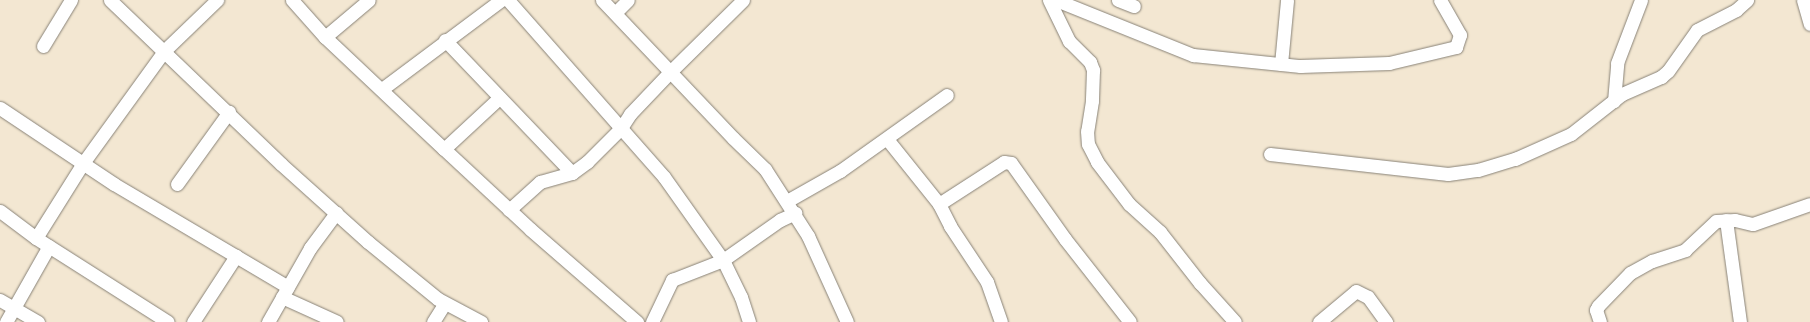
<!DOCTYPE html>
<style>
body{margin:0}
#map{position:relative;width:1810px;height:322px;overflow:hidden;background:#f3e7d2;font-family:"Balsamiq Sans",sans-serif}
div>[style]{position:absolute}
.roads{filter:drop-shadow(0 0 1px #888277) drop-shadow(0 0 1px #888277)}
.minor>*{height:13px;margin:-6.5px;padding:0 6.5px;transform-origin:6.5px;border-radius:6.5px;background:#fff}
span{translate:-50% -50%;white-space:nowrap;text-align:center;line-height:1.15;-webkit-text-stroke:3px #f6f6f2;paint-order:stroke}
</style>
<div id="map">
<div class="roads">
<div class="minor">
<div style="left:110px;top:0;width:237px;rotate:43.8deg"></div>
<div style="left:281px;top:164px;width:117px;rotate:41.9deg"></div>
<div style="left:368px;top:242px;width:90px;rotate:39.2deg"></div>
<div style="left:438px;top:299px;width:49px;rotate:28.1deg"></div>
<div style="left:292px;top:0;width:50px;rotate:48.3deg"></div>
<div style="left:325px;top:37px;width:163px;rotate:43.3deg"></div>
<div style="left:444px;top:149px;width:117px;rotate:42.9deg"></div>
<div style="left:530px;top:229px;width:142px;rotate:41deg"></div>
<div style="left:508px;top:0;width:236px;rotate:48.6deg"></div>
<div style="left:664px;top:177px;width:102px;rotate:54.6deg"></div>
<div style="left:723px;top:260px;width:41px;rotate:64.1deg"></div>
<div style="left:741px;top:297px;width:26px;rotate:72deg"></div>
<div style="left:602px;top:0;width:190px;rotate:46.5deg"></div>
<div style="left:733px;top:138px;width:45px;rotate:44.1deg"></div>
<div style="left:765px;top:169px;width:80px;rotate:57.3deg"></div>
<div style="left:808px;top:236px;width:94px;rotate:65.6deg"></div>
<div style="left:1049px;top:0;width:46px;rotate:64deg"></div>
<div style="left:1069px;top:41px;width:30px;rotate:45deg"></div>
<div style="left:1090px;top:62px;width:9px;rotate:69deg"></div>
<div style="left:1093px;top:70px;width:31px;rotate:92deg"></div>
<div style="left:1092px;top:101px;width:30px;rotate:99deg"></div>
<div style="left:1087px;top:131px;width:13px;rotate:86deg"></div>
<div style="left:1088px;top:144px;width:20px;rotate:63deg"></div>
<div style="left:1097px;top:162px;width:53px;rotate:52.7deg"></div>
<div style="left:1129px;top:204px;width:42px;rotate:42.1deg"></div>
<div style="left:1160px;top:232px;width:65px;rotate:51.9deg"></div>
<div style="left:1200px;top:283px;width:52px;rotate:48.1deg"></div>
<div style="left:1056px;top:0;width:148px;rotate:21.9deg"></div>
<div style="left:1193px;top:55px;width:108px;rotate:5.9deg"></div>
<div style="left:1300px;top:66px;width:89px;rotate:-1.9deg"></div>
<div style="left:1389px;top:63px;width:69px;rotate:-13.4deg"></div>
<div style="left:1456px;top:47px;width:13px;rotate:-72deg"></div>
<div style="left:1460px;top:35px;width:40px;rotate:-119.7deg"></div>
<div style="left:1118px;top:0;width:17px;rotate:21deg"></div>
<div style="left:1803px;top:0;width:25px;rotate:74deg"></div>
<div style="left:615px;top:13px;width:18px;rotate:-45deg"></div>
<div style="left:325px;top:37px;width:57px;rotate:-40.1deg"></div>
<div style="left:445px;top:40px;width:184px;rotate:46.3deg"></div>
<div style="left:43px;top:46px;width:54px;rotate:-58.7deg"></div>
<div style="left:1281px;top:64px;width:64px;rotate:-84.6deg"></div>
<div style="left:382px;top:89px;width:149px;rotate:-36.8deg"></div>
<div style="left:1614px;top:101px;width:38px;rotate:-85deg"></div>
<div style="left:1617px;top:63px;width:67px;rotate:-69.1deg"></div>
<div style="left:0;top:108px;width:137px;rotate:33.7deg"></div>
<div style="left:114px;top:184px;width:202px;rotate:30.6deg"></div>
<div style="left:887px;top:139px;width:83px;rotate:51.3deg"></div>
<div style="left:939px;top:204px;width:25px;rotate:63deg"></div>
<div style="left:950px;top:226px;width:67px;rotate:56.5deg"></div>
<div style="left:987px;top:282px;width:42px;rotate:70.7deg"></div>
<div style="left:444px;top:149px;width:75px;rotate:-42.8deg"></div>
<div style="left:1270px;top:154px;width:179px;rotate:6.4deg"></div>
<div style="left:1448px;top:174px;width:30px;rotate:-8deg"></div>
<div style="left:1478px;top:170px;width:39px;rotate:-17deg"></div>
<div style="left:1515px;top:159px;width:61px;rotate:-24.1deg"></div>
<div style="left:1571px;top:134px;width:65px;rotate:-38.1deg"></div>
<div style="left:1622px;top:94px;width:43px;rotate:-23.6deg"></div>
<div style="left:1661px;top:77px;width:9px;rotate:-41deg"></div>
<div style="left:1668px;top:71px;width:50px;rotate:-54.7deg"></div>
<div style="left:1697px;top:30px;width:44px;rotate:-27.1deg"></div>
<div style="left:1736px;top:10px;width:15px;rotate:-42deg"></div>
<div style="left:177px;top:184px;width:89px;rotate:-54.2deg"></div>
<div style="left:787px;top:201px;width:61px;rotate:-29.5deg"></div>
<div style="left:840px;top:171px;width:131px;rotate:-35.4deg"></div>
<div style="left:939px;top:204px;width:77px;rotate:-32.9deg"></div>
<div style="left:1004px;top:162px;width:7px;rotate:8deg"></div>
<div style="left:1011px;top:163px;width:93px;rotate:54.6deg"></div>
<div style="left:1065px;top:239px;width:105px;rotate:51.9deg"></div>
<div style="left:509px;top:210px;width:42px;rotate:-42.1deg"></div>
<div style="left:540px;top:182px;width:33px;rotate:-16deg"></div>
<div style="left:572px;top:173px;width:19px;rotate:-36deg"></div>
<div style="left:587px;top:162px;width:48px;rotate:-45deg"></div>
<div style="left:621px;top:128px;width:17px;rotate:-57deg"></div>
<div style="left:630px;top:114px;width:59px;rotate:-46.4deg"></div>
<div style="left:671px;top:71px;width:101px;rotate:-44.6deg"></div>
<div style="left:0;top:211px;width:45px;rotate:36.9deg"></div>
<div style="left:36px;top:238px;width:156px;rotate:32.5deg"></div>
<div style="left:1726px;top:220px;width:103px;rotate:82.2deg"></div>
<div style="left:36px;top:238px;width:89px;rotate:-57.9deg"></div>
<div style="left:83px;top:163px;width:138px;rotate:-54.1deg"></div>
<div style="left:164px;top:51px;width:74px;rotate:-43.9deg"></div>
<div style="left:282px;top:297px;width:60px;rotate:24.4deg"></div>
<div style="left:0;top:300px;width:44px;rotate:30.1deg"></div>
<div style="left:6px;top:322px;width:87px;rotate:-60.5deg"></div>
<div style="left:193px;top:322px;width:79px;rotate:-56.9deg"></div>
<div style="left:268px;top:322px;width:85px;rotate:-60.4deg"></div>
<div style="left:310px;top:248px;width:44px;rotate:-53.4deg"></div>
<div style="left:433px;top:322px;width:22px;rotate:-58deg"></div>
<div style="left:652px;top:322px;width:47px;rotate:-64.5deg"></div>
<div style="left:672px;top:280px;width:55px;rotate:-21.4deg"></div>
<div style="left:723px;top:260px;width:70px;rotate:-35.1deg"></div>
<div style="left:780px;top:220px;width:17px;rotate:-25deg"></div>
<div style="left:1319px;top:322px;width:48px;rotate:-40deg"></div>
<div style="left:1356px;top:291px;width:13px;rotate:27deg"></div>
<div style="left:1368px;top:297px;width:31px;rotate:54deg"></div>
<div style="left:1600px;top:322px;width:13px;rotate:-108deg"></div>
<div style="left:1596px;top:310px;width:4px;rotate:-63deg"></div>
<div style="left:1598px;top:306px;width:46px;rotate:-45.9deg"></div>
<div style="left:1630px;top:273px;width:25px;rotate:-29deg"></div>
<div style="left:1652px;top:261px;width:35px;rotate:-18deg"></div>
<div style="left:1685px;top:250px;width:42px;rotate:-43.1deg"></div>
<div style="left:1716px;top:221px;width:19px;rotate:-3deg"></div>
<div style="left:1735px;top:220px;width:18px;rotate:13deg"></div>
<div style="left:1753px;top:224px;width:60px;rotate:-19.3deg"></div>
</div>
</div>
</div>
